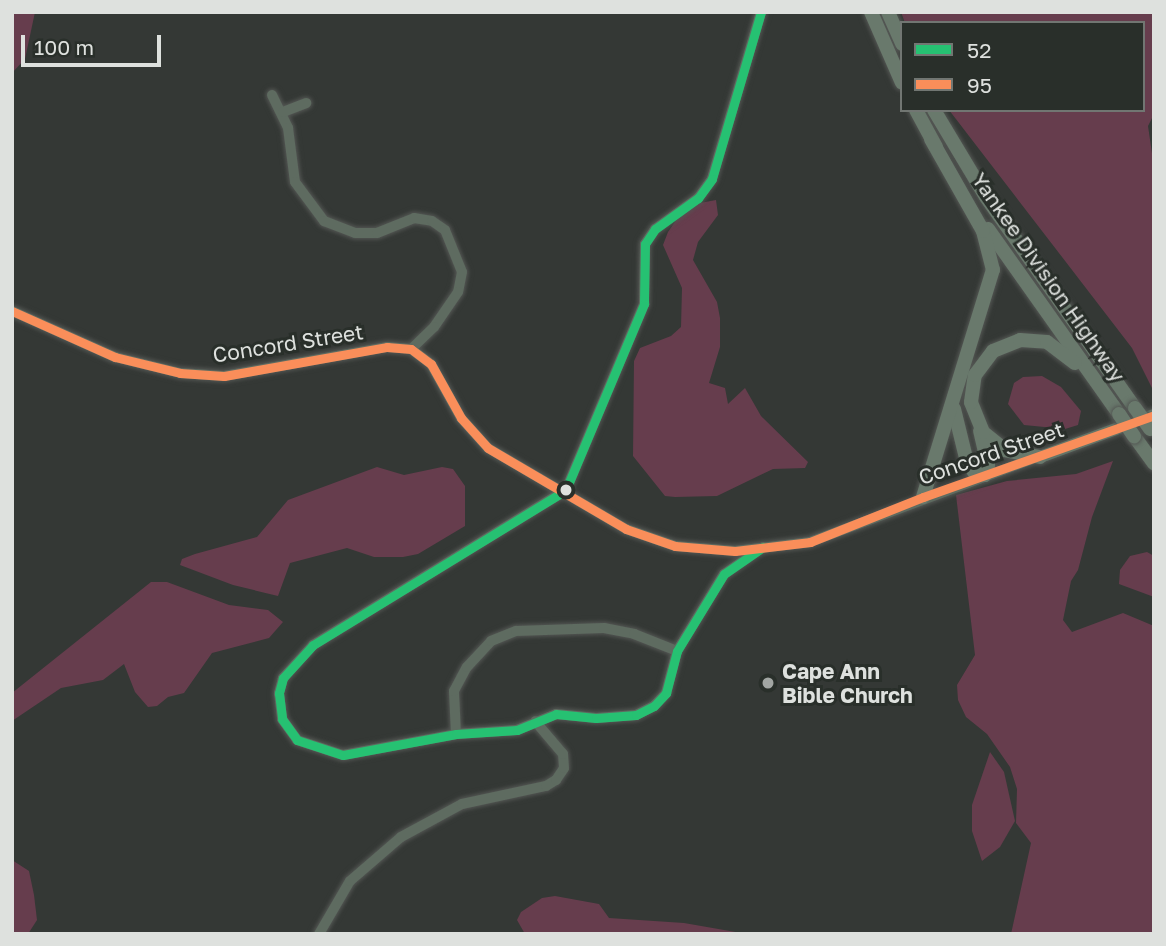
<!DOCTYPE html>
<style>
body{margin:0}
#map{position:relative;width:1166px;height:946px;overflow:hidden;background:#343835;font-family:"Golos Text",sans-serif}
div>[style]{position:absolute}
.green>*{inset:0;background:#663d4d}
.roads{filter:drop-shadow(0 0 2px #535653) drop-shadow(0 0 2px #535653)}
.minor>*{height:10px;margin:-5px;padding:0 5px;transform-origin:5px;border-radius:5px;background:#5e6b60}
.major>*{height:12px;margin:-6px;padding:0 6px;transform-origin:6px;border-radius:6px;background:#647467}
.highway>*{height:14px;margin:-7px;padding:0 7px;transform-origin:7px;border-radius:7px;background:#69796c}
.bridges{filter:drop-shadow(0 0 2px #535653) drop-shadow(0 0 2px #535653)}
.highway-bridge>*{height:14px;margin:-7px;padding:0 7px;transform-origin:7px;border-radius:7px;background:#69796c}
.bus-1>*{height:9px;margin:-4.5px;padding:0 4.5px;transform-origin:4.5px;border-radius:4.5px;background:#26c172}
.bus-2>*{height:9px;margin:-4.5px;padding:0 4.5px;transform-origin:4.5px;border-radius:4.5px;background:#fa8e5a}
.dots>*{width:19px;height:19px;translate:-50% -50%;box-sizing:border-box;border:4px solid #292f2a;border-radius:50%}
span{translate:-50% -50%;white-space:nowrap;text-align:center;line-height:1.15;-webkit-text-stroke:6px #292f2a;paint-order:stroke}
.street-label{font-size:21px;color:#dee1de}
.poi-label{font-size:21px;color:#dee1de;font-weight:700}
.left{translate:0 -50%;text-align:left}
.frame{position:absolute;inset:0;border:14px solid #dee1de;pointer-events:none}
.legend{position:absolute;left:900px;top:21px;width:245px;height:91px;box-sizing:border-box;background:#292f2a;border:2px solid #717672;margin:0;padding:9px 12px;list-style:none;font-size:21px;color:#dee1de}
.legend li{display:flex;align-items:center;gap:14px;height:35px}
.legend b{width:35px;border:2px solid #717672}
.scale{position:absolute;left:21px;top:35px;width:140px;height:32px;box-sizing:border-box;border:4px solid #dee1de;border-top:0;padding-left:9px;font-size:21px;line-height:24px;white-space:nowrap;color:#dee1de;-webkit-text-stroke:5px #292f2a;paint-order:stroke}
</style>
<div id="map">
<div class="green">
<div style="clip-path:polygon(12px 12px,35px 12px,25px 59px,12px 73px)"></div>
<div style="clip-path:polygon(901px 12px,1154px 12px,1154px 114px,1148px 126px,1154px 167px,1154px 392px,1132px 348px,949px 110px,1143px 110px,1143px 23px,905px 23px)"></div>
<div style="clip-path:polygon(716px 200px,718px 215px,698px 242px,693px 260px,717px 302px,720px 318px,720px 347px,709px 383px,725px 388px,728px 404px,745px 388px,761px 416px,808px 462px,805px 468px,773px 469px,717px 496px,675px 497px,665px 496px,633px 456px,634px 361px,640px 348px,671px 336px,681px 327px,682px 288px,663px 245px,668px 232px,677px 219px,700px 203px)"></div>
<div style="clip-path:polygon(1042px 376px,1061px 387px,1081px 411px,1078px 425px,1065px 429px,1024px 425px,1008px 404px,1014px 383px,1023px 377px)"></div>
<div style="clip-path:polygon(1113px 461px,1092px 517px,1078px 570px,1071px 581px,1063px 620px,1072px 632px,1123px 613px,1154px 626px,1154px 934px,1011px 934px,1031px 843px,1016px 823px,1017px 789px,1010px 767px,987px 734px,966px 717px,958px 700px,957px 685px,975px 655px,956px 495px,1007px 481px,1076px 474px)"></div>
<div style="clip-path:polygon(377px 467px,404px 475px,442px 467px,453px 469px,465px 486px,465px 526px,418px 554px,403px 557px,374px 557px,347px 548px,290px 563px,278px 596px,233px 585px,180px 565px,182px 559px,195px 554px,257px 537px,288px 500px)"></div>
<div style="clip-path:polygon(1147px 552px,1154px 556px,1154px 597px,1119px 584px,1120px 570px,1130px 556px)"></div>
<div style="clip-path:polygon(151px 582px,167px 582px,229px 605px,268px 610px,283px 622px,269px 638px,212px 653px,184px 693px,168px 697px,157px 706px,148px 707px,135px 692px,124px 664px,103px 680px,61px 688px,12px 721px,12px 693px)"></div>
<div style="clip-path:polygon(990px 752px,1004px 772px,1015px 821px,1000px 847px,982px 861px,972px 831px,972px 805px)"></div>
<div style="clip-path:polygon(12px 860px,29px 871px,34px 895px,37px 920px,28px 934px,12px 934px)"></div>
<div style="clip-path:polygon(555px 896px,599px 904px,609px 918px,684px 923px,747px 934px,525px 934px,517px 920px,521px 912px,542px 898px)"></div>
</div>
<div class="roads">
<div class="minor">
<div style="left:761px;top:12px;width:174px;rotate:106.4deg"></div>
<div style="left:712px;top:179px;width:24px;rotate:126deg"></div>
<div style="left:698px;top:198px;width:53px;rotate:144.2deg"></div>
<div style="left:655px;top:229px;width:18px;rotate:124deg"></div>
<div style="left:645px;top:244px;width:60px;rotate:91deg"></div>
<div style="left:644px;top:304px;width:202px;rotate:112.8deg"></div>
<div style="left:566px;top:490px;width:297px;rotate:148.5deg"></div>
<div style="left:313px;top:645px;width:45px;rotate:132.3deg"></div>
<div style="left:283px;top:678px;width:16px;rotate:105deg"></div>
<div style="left:279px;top:693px;width:26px;rotate:83deg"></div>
<div style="left:282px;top:719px;width:26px;rotate:54deg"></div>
<div style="left:297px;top:740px;width:48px;rotate:18.1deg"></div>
<div style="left:343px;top:755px;width:115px;rotate:-10.5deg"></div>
<div style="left:456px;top:734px;width:61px;rotate:-3.8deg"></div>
<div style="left:517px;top:730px;width:42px;rotate:-22.3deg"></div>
<div style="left:556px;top:714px;width:40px;rotate:5.7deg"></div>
<div style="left:596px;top:718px;width:40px;rotate:-4.3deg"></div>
<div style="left:636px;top:715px;width:20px;rotate:-27deg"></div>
<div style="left:654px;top:706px;width:18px;rotate:-47deg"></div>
<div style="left:666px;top:693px;width:43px;rotate:-75.3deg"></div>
<div style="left:677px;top:651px;width:90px;rotate:-58.6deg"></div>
<div style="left:724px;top:574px;width:47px;rotate:-34.7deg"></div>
<div style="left:272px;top:95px;width:37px;rotate:64deg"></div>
<div style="left:288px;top:128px;width:54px;rotate:82.6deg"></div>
<div style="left:295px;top:182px;width:49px;rotate:53.4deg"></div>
<div style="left:324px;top:221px;width:33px;rotate:21deg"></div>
<div style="left:355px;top:233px;width:22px"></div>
<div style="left:377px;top:233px;width:40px;rotate:-22deg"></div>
<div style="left:414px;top:218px;width:18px;rotate:9deg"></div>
<div style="left:432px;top:221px;width:16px;rotate:35deg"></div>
<div style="left:445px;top:230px;width:45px;rotate:68deg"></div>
<div style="left:462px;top:272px;width:20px;rotate:101deg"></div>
<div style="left:458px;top:292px;width:42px;rotate:124.4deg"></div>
<div style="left:434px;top:327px;width:32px;rotate:136deg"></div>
<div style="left:283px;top:112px;width:25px;rotate:-21deg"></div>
<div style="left:12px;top:311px;width:113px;rotate:24.1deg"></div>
<div style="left:115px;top:357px;width:67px;rotate:13.8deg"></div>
<div style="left:180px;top:373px;width:44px;rotate:3.9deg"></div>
<div style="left:224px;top:376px;width:166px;rotate:-10.1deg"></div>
<div style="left:387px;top:347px;width:24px;rotate:5deg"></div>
<div style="left:411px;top:349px;width:25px;rotate:37deg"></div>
<div style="left:431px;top:364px;width:62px;rotate:60.9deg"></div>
<div style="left:461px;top:418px;width:40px;rotate:48deg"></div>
<div style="left:488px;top:448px;width:160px;rotate:30.4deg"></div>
<div style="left:626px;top:529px;width:52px;rotate:19.1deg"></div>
<div style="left:675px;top:546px;width:60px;rotate:4.8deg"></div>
<div style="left:735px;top:551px;width:76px;rotate:-6.8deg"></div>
<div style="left:810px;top:542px;width:240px;rotate:-20.5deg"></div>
<div style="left:456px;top:734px;width:43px;rotate:-92.7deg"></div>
<div style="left:454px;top:691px;width:27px;rotate:-62deg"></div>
<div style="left:467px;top:667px;width:35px;rotate:-47deg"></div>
<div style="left:491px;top:641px;width:27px;rotate:-22deg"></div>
<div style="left:516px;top:631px;width:88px;rotate:-2deg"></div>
<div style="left:604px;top:628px;width:31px;rotate:11deg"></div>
<div style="left:634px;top:634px;width:46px;rotate:21.6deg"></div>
<div style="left:319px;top:934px;width:61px;rotate:-59.7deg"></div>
<div style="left:350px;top:881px;width:67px;rotate:-40.8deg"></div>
<div style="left:401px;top:837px;width:69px;rotate:-28.4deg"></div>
<div style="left:462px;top:804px;width:86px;rotate:-12.1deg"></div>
<div style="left:546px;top:786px;width:12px;rotate:-31deg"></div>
<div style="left:556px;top:780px;width:14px;rotate:-56deg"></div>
<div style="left:564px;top:768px;width:14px;rotate:-94deg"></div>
<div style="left:563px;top:754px;width:43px;rotate:-130.3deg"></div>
</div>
<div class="major">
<div style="left:1040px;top:457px;width:121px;rotate:-20.2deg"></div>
</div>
<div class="highway">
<div style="left:871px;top:12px;width:77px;rotate:66.4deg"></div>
<div style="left:888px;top:12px;width:35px;rotate:66deg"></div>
<div style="left:916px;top:110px;width:42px;rotate:61.6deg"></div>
<div style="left:934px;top:110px;width:101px;rotate:59.1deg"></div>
<div style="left:986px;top:197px;width:258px;rotate:54.8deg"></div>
<div style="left:988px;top:229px;width:227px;rotate:54.7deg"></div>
<div style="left:954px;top:409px;width:50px;rotate:76.2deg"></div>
<div style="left:966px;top:458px;width:16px;rotate:60deg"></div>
<div style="left:974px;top:472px;width:11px;rotate:15deg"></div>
<div style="left:985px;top:475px;width:10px;rotate:-73deg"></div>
<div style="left:988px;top:465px;width:35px;rotate:-103deg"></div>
<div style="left:1134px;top:436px;width:34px;rotate:54deg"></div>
<div style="left:1040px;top:457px;width:36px;rotate:-169deg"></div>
<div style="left:1005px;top:450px;width:28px;rotate:-141deg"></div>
<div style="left:983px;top:432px;width:32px;rotate:-112deg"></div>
<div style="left:971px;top:402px;width:27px;rotate:-82deg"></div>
<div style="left:975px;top:375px;width:30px;rotate:-53deg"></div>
<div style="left:993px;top:351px;width:29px;rotate:-22deg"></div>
<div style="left:1020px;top:340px;width:27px;rotate:4deg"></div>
<div style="left:1047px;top:342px;width:35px;rotate:37deg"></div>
<div style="left:923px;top:497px;width:238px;rotate:-72.9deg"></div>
<div style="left:993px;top:270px;width:40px;rotate:-104.4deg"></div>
<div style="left:983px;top:231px;width:106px;rotate:-119.5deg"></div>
</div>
</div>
<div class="bridges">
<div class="highway-bridge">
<div style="left:1135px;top:408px;width:26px;rotate:54deg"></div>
<div style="left:1119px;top:414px;width:27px;rotate:56deg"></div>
</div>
</div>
<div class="bus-1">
<div style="left:761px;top:12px;width:174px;rotate:106.4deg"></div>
<div style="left:712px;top:179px;width:24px;rotate:126deg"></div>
<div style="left:698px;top:198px;width:53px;rotate:144.2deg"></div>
<div style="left:655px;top:229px;width:18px;rotate:124deg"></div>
<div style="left:645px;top:244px;width:60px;rotate:91deg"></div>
<div style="left:644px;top:304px;width:202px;rotate:112.8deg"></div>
<div style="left:566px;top:490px;width:297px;rotate:148.5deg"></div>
<div style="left:313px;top:645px;width:45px;rotate:132.3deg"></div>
<div style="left:283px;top:678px;width:16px;rotate:105deg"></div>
<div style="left:279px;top:693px;width:26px;rotate:83deg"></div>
<div style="left:282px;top:719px;width:26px;rotate:54deg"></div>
<div style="left:297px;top:740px;width:48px;rotate:18.1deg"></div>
<div style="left:343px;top:755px;width:115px;rotate:-10.5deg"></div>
<div style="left:456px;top:734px;width:61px;rotate:-3.8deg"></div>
<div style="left:517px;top:730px;width:42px;rotate:-22.3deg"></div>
<div style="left:556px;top:714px;width:40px;rotate:5.7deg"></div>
<div style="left:596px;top:718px;width:40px;rotate:-4.3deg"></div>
<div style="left:636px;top:715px;width:20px;rotate:-27deg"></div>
<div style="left:654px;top:706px;width:18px;rotate:-47deg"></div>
<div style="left:666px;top:693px;width:43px;rotate:-75.3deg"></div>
<div style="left:677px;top:651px;width:90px;rotate:-58.6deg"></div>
<div style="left:724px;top:574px;width:47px;rotate:-34.7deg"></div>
</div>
<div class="bus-2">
<div style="left:12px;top:311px;width:113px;rotate:24.1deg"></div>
<div style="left:115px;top:357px;width:67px;rotate:13.8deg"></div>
<div style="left:180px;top:373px;width:44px;rotate:3.9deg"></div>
<div style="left:224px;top:376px;width:166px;rotate:-10.1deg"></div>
<div style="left:387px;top:347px;width:24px;rotate:5deg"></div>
<div style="left:411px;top:349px;width:25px;rotate:37deg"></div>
<div style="left:431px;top:364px;width:62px;rotate:60.9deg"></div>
<div style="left:461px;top:418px;width:40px;rotate:48deg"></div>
<div style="left:488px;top:448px;width:160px;rotate:30.4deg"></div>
<div style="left:626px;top:529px;width:52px;rotate:19.1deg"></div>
<div style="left:675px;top:546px;width:60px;rotate:4.8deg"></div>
<div style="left:735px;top:551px;width:76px;rotate:-6.8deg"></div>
<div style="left:810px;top:542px;width:122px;rotate:-21.7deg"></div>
<div style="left:923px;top:497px;width:245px;rotate:-19.5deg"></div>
</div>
<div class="dots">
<div style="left:566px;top:490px;background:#dee1de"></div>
<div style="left:768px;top:683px;background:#a2a6a3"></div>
</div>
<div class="street-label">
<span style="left:1049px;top:277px;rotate:55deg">Yankee Division Highway</span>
<span style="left:288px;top:343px;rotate:-9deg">Concord Street</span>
<span style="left:991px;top:453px;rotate:-19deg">Concord Street</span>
</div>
<div class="poi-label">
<span class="left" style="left:782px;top:683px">Cape Ann<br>Bible Church</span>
</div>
<div class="frame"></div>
<ul class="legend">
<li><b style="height:9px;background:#26c172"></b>52</li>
<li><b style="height:9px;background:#fa8e5a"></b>95</li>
</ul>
<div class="scale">100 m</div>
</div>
